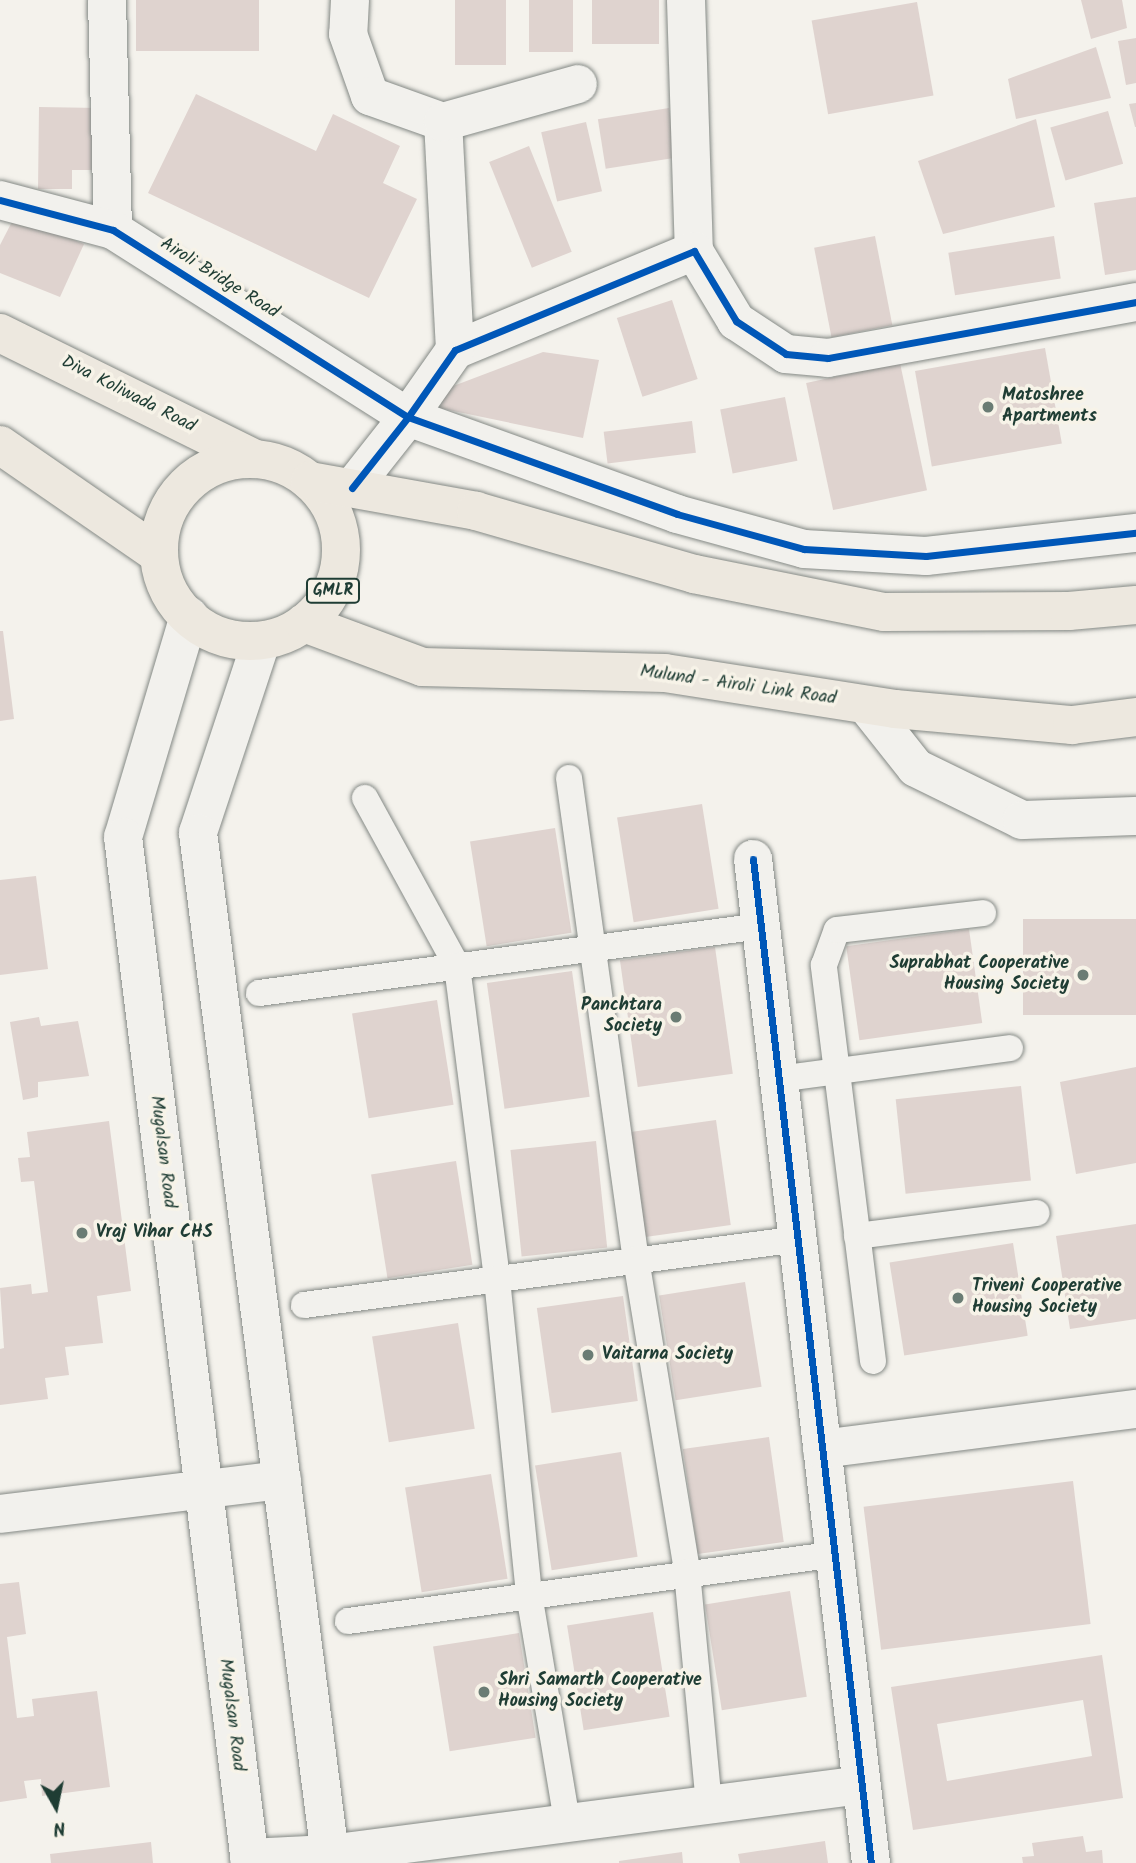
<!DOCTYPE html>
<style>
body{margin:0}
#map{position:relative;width:1136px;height:1863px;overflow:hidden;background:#f4f2ec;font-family:Kalam,sans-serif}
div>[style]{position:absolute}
.building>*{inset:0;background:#dfd3cf;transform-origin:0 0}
.roads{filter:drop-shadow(0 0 2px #848985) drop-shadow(0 0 2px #848985)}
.service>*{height:26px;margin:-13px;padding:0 13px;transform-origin:13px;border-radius:13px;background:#f2f1ed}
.minor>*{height:38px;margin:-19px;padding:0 19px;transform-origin:19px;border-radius:19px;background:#f2f1ed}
.secondary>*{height:38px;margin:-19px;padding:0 19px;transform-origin:19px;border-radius:19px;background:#f2f1ed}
.primary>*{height:38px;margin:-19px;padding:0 19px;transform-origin:19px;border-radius:19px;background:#ede8df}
.primary>.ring{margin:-19px;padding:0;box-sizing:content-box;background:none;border:38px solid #ede8df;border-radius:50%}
.cycleway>*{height:7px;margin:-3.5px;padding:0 3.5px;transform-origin:3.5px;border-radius:3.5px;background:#0057b8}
.dots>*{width:19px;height:19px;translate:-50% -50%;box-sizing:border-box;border:4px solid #f7f3e8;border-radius:50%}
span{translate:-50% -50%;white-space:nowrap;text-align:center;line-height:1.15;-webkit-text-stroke:7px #f7f3e8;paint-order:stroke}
.shield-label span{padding:2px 5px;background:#f7f3e8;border:2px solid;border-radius:5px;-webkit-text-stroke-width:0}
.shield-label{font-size:16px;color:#1f3d34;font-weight:700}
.street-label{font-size:18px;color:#1f3d34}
.poi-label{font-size:18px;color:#1f3d34;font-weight:700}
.left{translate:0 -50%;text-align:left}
.right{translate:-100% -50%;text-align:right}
.north{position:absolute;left:21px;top:1772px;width:70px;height:70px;-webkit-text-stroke:5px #f7f3e8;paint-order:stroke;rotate:171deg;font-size:19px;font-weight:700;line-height:28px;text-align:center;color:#1f3d34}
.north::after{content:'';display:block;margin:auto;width:24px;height:32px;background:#1f3d34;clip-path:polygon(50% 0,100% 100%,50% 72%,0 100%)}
</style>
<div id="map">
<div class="building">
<div style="left:136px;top:0;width:123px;height:51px"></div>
<div style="left:455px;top:0;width:51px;height:65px"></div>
<div style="left:529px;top:0;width:44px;height:52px"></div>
<div style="left:592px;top:0;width:67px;height:44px"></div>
<div style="clip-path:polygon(1081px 0,1122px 0,1127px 28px,1091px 39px)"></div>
<div style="left:917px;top:2px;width:95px;height:107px;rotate:80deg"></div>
<div style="clip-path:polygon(1136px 38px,1136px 83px,1126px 85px,1118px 41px)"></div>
<div style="clip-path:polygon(1096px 47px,1111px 98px,1016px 119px,1008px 79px)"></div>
<div style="clip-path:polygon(196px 94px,316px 151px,333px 114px,400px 146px,383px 183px,417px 199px,369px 298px,148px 193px)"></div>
<div style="clip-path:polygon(1136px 103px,1136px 127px,1135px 127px,1129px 104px)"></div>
<div style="clip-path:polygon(39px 107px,99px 108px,98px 170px,72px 170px,72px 189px,38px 189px)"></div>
<div style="left:669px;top:108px;width:50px;height:72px;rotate:81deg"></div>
<div style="left:1108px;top:111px;width:55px;height:60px;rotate:74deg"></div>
<div style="clip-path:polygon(1036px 119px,1055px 207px,943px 234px,918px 161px)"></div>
<div style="left:586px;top:122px;width:71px;height:46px;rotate:77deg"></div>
<div style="left:529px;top:146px;width:114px;height:43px;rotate:68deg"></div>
<div style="clip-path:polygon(1136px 197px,1136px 270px,1105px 275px,1094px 203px)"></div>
<div style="clip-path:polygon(15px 216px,84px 244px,60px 297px,0 273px,0 245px)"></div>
<div style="left:875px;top:236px;width:91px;height:62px;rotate:79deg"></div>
<div style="left:1054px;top:236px;width:43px;height:107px;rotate:81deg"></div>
<div style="left:672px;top:300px;width:83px;height:58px;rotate:72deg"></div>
<div style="left:1045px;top:348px;width:97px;height:132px;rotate:80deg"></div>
<div style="clip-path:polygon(543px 352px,599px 360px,583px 438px,439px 408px,448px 388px)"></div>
<div style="left:900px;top:363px;width:130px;height:96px;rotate:78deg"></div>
<div style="left:785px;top:397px;width:65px;height:66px;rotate:79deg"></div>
<div style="left:692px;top:421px;width:32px;height:89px;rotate:83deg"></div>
<div style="clip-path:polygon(0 631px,3px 631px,14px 719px,0 721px)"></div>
<div style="left:702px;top:804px;width:106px;height:86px;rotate:81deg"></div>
<div style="left:555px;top:828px;width:106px;height:86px;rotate:81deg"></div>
<div style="clip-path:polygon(36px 876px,48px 969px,0 975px,0 880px)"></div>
<div style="left:1136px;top:919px;width:96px;height:113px;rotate:90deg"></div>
<div style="left:969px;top:929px;width:95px;height:124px;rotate:82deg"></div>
<div style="left:715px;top:947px;width:128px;height:96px;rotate:82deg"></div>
<div style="left:572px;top:971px;width:127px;height:86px;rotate:82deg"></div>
<div style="left:437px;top:1000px;width:106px;height:86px;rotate:81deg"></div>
<div style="clip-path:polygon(39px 1017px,41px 1026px,78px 1021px,89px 1076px,38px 1082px,38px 1097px,23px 1100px,10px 1022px)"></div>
<div style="clip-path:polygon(1136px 1067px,1136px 1163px,1076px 1174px,1060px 1082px)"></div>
<div style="left:1021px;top:1086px;width:95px;height:126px;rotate:84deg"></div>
<div style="left:716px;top:1120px;width:106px;height:88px;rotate:82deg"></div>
<div style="clip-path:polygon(109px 1121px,131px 1291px,97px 1296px,103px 1343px,65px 1347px,69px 1375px,45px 1378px,48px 1399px,0 1405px,0 1349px,4px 1348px,0 1288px,31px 1284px,32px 1294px,48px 1292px,34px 1181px,21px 1182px,18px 1158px,30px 1157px,27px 1132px)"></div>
<div style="left:596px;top:1141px;width:107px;height:86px;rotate:84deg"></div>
<div style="left:456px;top:1161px;width:105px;height:86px;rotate:81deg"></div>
<div style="clip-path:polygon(1136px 1224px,1136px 1319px,1070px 1329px,1056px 1236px)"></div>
<div style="left:1013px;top:1243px;width:94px;height:125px;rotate:81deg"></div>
<div style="left:745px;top:1282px;width:106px;height:87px;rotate:81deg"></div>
<div style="left:623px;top:1296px;width:106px;height:87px;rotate:82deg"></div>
<div style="left:458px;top:1323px;width:107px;height:87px;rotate:81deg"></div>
<div style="left:769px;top:1437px;width:106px;height:87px;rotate:82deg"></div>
<div style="left:621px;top:1452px;width:106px;height:87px;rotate:81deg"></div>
<div style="left:491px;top:1474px;width:106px;height:87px;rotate:81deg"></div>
<div style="left:1073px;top:1481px;width:144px;height:211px;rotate:83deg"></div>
<div style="clip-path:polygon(19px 1582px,26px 1634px,7px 1637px,17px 1718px,34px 1716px,32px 1699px,97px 1691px,110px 1787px,42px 1796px,41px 1779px,24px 1781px,27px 1798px,0 1802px,0 1584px)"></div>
<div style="left:790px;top:1591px;width:107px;height:86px;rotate:81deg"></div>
<div style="left:653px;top:1612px;width:106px;height:87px;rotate:81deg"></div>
<div style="left:519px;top:1633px;width:106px;height:87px;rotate:81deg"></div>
<div style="clip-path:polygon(evenodd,1102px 1655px,1123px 1798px,913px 1830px,891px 1687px,1102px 1655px,1083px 1700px,1092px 1756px,947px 1781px,937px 1724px,1083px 1700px)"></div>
<div style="clip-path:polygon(1083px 1836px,1086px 1852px,1102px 1850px,1103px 1863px,1023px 1863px,1022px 1857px,1034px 1856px,1032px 1843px)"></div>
<div style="clip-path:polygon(825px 1841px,828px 1863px,740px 1863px,738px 1854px)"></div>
<div style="clip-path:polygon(151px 1842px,153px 1863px,51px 1863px,50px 1854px)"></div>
<div style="clip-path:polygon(682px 1852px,683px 1863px,619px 1863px,619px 1861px)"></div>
</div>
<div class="roads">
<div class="service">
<div style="left:569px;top:778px;width:486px;rotate:82.1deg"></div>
<div style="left:636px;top:1259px;width:317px;rotate:80.7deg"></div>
<div style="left:687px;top:1572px;width:232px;rotate:84.6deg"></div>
<div style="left:365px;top:798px;width:192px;rotate:61.3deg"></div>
<div style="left:457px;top:966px;width:316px;rotate:82.7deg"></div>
<div style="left:497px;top:1279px;width:317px;rotate:84.2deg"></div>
<div style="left:529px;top:1594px;width:230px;rotate:80.5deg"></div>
<div style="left:259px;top:993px;width:506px;rotate:-7.6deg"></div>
<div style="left:779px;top:1079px;width:233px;rotate:-7.6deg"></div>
<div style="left:857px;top:1236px;width:181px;rotate:-7.3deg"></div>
<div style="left:304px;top:1305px;width:498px;rotate:-7.6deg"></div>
<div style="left:873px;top:1361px;width:399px;rotate:-97.1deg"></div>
<div style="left:824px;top:965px;width:37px;rotate:-70deg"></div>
<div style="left:837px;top:930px;width:147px;rotate:-6.6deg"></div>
<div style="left:348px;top:1621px;width:492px;rotate:-7.8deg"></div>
</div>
<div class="minor">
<div style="left:107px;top:0;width:230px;rotate:88.5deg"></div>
<div style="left:350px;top:0;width:34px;rotate:93deg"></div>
<div style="left:348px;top:34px;width:66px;rotate:70.5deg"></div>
<div style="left:370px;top:96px;width:77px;rotate:19.6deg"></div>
<div style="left:686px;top:0;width:251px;rotate:88.2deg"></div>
<div style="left:0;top:200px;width:117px;rotate:14.9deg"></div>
<div style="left:113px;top:230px;width:349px;rotate:32.4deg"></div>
<div style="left:408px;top:417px;width:82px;rotate:-55deg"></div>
<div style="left:455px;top:350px;width:259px;rotate:-22.5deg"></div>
<div style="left:694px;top:251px;width:82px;rotate:59deg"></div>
<div style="left:736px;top:321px;width:60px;rotate:33.4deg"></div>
<div style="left:786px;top:354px;width:42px;rotate:5.4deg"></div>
<div style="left:828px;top:358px;width:313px;rotate:-10.3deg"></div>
<div style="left:455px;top:350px;width:228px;rotate:-93deg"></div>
<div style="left:443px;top:122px;width:140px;rotate:-15.7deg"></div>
<div style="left:352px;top:488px;width:90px;rotate:-51.7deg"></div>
<div style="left:408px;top:417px;width:286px;rotate:19.8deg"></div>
<div style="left:677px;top:514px;width:132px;rotate:15.4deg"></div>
<div style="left:804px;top:549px;width:122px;rotate:3.3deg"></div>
<div style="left:926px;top:556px;width:211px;rotate:-6.3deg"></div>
<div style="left:866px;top:705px;width:80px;rotate:51.6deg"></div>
<div style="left:916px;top:768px;width:118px;rotate:26.1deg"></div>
<div style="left:1022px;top:820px;width:114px;rotate:-2deg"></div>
<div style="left:753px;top:859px;width:1011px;rotate:83.3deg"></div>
<div style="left:822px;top:1449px;width:317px;rotate:-7.3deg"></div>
<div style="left:0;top:1514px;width:284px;rotate:-6.9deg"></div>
<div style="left:249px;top:1858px;width:80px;rotate:-2.9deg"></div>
<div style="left:329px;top:1854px;width:537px;rotate:-7.38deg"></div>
</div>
<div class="secondary">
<div style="left:189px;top:616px;width:231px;rotate:106.6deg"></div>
<div style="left:123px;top:837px;width:1034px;rotate:82.94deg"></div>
<div style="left:261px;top:642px;width:201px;rotate:108.3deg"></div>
<div style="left:198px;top:833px;width:1039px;rotate:82.64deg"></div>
</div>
<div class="primary">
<div style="left:0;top:333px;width:284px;rotate:26.3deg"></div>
<div style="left:0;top:445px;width:192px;rotate:34.6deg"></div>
<div class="ring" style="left:159px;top:459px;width:144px;height:144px"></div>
<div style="left:310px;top:481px;width:169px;rotate:10.2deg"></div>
<div style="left:476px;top:511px;width:227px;rotate:16.1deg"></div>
<div style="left:694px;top:574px;width:194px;rotate:11.3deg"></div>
<div style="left:884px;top:612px;width:185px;rotate:-0.3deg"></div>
<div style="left:1069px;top:611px;width:67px;rotate:-5.1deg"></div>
<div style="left:304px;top:623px;width:126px;rotate:20.4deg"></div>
<div style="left:422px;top:667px;width:243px;rotate:1.4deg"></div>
<div style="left:665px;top:673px;width:233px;rotate:8.9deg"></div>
<div style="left:895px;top:709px;width:178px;rotate:5.2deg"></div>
<div style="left:1072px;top:725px;width:64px;rotate:-7.1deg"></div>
</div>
</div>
<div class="cycleway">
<div style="left:0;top:200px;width:117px;rotate:14.9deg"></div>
<div style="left:113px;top:230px;width:349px;rotate:32.4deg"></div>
<div style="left:408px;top:417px;width:82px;rotate:-55deg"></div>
<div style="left:455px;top:350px;width:259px;rotate:-22.5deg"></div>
<div style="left:694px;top:251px;width:82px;rotate:59deg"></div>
<div style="left:736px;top:321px;width:60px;rotate:33.4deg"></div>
<div style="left:786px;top:354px;width:42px;rotate:5.4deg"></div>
<div style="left:828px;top:358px;width:313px;rotate:-10.3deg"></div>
<div style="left:352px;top:488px;width:90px;rotate:-51.7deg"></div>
<div style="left:408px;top:417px;width:286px;rotate:19.8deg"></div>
<div style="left:677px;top:514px;width:132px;rotate:15.4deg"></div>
<div style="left:804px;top:549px;width:122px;rotate:3.3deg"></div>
<div style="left:926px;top:556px;width:211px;rotate:-6.3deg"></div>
<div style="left:753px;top:859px;width:1011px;rotate:83.3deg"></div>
</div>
<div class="dots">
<div style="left:988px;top:407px;background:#6a7c74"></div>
<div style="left:1083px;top:975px;background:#6a7c74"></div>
<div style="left:676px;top:1017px;background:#6a7c74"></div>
<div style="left:82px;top:1233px;background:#6a7c74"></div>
<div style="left:958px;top:1298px;background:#6a7c74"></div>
<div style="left:588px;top:1355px;background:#6a7c74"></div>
<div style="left:484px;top:1692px;background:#6a7c74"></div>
</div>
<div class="shield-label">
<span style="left:333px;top:591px">GMLR</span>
</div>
<div class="street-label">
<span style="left:219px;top:279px;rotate:32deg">Airoli Bridge Road</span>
<span style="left:128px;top:395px;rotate:27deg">Diva Koliwada Road</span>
<span style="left:738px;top:686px;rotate:8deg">Mulund - Airoli Link Road</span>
<span style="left:162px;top:1152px;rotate:83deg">Mugalsan Road</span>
<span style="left:231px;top:1715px;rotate:83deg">Mugalsan Road</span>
</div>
<div class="poi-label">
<span class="left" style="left:1002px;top:407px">Matoshree<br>Apartments</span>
<span class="right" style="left:1069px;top:975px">Suprabhat Cooperative<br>Housing Society</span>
<span class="right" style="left:662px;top:1017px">Panchtara<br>Society</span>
<span class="left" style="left:96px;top:1233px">Vraj Vihar CHS</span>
<span class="left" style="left:972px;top:1298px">Triveni Cooperative<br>Housing Society</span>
<span class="left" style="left:602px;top:1355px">Vaitarna Society</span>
<span class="left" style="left:498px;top:1692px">Shri Samarth Cooperative<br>Housing Society</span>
</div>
<div class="north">N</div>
</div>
